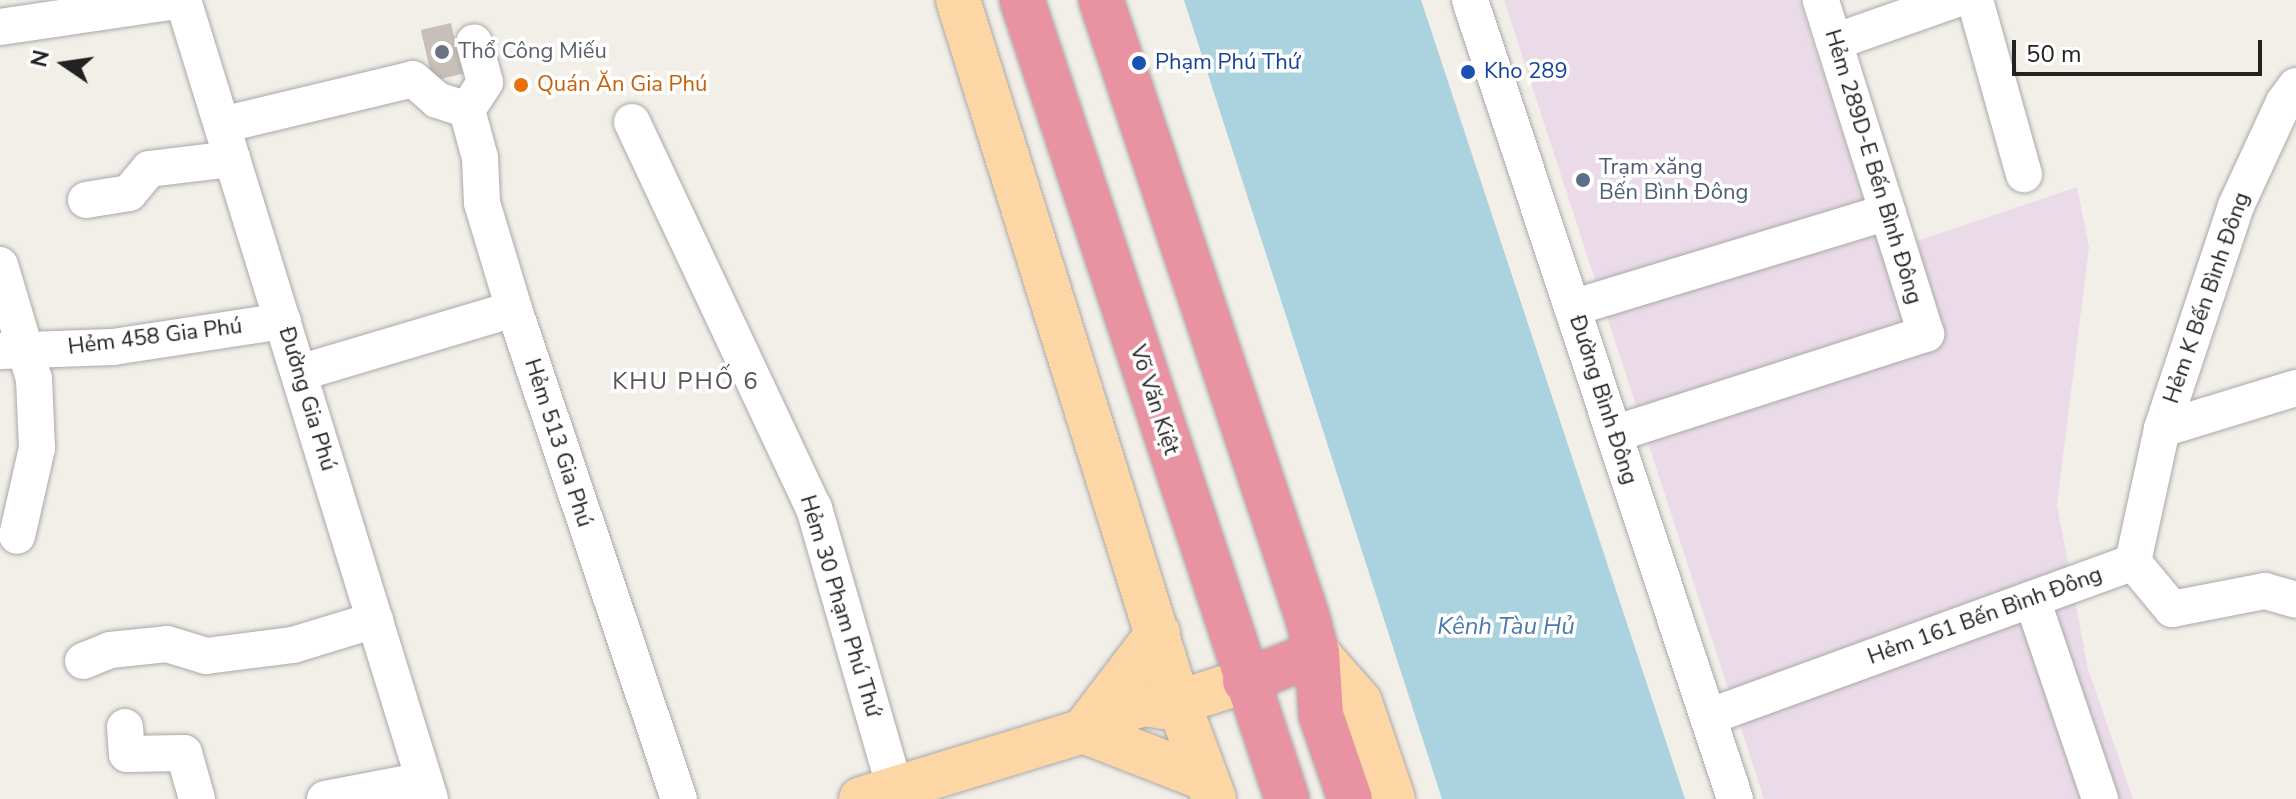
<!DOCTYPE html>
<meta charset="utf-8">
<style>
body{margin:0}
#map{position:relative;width:2296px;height:799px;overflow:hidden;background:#f2efe9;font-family:"Nunito Sans",sans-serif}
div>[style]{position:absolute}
.industrial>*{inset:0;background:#ebdbe8}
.water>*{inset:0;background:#aad3df}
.building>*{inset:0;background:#c7bfb8;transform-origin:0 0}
.roads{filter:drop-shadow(0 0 2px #a9a9a9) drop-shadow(0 0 2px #a9a9a9)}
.minor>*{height:36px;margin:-18px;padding:0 18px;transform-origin:18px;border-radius:18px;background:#fff}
.major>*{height:44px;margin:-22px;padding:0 22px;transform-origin:22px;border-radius:22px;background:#fcd6a4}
.highway>*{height:44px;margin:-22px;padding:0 22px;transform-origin:22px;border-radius:22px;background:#e892a2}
.dots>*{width:22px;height:22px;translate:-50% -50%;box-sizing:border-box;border:4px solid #fff;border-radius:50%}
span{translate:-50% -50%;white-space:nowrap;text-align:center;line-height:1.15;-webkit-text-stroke:7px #fff;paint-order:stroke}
.worship-label{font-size:22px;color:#5b616d}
.left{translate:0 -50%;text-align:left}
.transit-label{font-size:22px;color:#164399}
.food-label{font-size:22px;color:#c56008}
.service-label{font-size:22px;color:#4e5e75}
.street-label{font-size:22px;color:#222}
.neighbourhood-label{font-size:24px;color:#555;letter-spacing:2px}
.water-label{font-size:24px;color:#4a7aab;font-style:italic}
.north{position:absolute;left:24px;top:24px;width:80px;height:80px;-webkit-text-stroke:6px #fff;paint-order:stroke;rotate:283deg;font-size:22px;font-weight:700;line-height:32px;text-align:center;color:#222}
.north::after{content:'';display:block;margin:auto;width:28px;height:36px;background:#222;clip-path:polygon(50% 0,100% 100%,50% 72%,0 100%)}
.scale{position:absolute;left:2012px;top:40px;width:250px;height:36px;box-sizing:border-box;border:4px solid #222;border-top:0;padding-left:10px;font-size:24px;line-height:28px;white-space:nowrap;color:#222;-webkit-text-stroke:6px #fff;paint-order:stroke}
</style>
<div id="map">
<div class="industrial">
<div style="clip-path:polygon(1504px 0,1799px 0,1881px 253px,2077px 187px,2089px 247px,2057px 505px,2088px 669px,2133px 799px,1764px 799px)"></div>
</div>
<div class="water">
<div style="clip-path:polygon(1184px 0,1421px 0,1685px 799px,1442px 799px)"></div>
</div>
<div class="building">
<div style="left:451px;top:23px;width:52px;height:31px;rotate:77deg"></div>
</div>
<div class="roads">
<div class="minor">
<div style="left:183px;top:0;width:836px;rotate:72.82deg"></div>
<div style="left:1470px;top:0;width:842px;rotate:71.65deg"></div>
<div style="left:1975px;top:0;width:181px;rotate:74.3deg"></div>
<div style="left:0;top:27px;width:185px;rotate:-8.4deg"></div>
<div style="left:1834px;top:42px;width:127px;rotate:-19.3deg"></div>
<div style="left:2296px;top:86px;width:20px;rotate:127deg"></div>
<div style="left:2284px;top:102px;width:115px;rotate:114.8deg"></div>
<div style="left:2236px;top:206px;width:235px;rotate:108.4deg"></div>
<div style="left:2162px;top:429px;width:140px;rotate:-17deg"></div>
<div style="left:467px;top:110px;width:50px;rotate:74.8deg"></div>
<div style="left:480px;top:158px;width:45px;rotate:87.5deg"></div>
<div style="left:482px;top:203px;width:111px;rotate:73.2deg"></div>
<div style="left:514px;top:309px;width:517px;rotate:71.39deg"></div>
<div style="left:632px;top:122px;width:427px;rotate:64.8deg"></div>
<div style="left:814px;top:508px;width:292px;rotate:73.9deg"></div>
<div style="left:222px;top:125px;width:196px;rotate:-13.5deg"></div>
<div style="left:413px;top:79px;width:32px;rotate:41deg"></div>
<div style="left:437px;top:100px;width:32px;rotate:18deg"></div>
<div style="left:467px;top:110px;width:33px;rotate:-57deg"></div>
<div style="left:485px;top:82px;width:41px;rotate:-105.4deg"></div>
<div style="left:86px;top:200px;width:44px;rotate:-9.2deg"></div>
<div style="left:129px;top:193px;width:31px;rotate:-50deg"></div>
<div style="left:149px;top:169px;width:84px;rotate:-6.9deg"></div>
<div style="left:0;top:265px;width:119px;rotate:73.4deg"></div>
<div style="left:34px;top:379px;width:69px;rotate:87.5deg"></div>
<div style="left:37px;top:448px;width:90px;rotate:102.8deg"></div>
<div style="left:1572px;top:308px;width:330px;rotate:-16.9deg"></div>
<div style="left:0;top:351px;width:113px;rotate:-2deg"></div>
<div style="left:113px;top:347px;width:172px;rotate:-8.7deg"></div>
<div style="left:299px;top:373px;width:224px;rotate:-16.6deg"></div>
<div style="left:1614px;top:434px;width:328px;rotate:-17.8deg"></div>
<div style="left:1926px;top:334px;width:350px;rotate:-107.5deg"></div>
<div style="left:2133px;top:562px;width:61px;rotate:50.3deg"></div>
<div style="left:2172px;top:609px;width:95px;rotate:-11deg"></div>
<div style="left:2265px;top:591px;width:32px;rotate:16deg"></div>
<div style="left:2032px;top:599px;width:211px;rotate:71.2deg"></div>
<div style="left:83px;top:661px;width:29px;rotate:-22deg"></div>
<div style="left:110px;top:650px;width:57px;rotate:-6deg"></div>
<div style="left:167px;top:644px;width:41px;rotate:17.1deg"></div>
<div style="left:206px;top:656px;width:88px;rotate:-7.2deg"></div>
<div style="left:293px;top:645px;width:86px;rotate:-17deg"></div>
<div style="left:1708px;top:717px;width:452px;rotate:-20deg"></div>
<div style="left:2133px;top:562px;width:136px;rotate:-77.7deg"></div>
<div style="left:125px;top:727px;width:27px;rotate:86deg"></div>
<div style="left:127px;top:754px;width:57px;rotate:-1deg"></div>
<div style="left:184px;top:753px;width:48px;rotate:74.2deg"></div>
<div style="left:325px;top:799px;width:101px;rotate:-10.9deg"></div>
</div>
<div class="major">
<div style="left:958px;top:0;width:736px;rotate:72.6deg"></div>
<div style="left:1178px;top:702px;width:103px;rotate:69.6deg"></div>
<div style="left:1317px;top:653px;width:65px;rotate:48.7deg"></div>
<div style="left:1360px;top:702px;width:102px;rotate:71.2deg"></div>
<div style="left:1087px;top:726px;width:117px;rotate:-52.6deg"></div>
<div style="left:1083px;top:731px;width:132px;rotate:21.3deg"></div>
<div style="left:861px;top:799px;width:232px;rotate:-17deg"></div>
<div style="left:1083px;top:731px;width:21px;rotate:-41deg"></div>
<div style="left:1099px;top:717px;width:48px;rotate:-15.8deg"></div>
<div style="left:1145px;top:704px;width:19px;rotate:9deg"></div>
<div style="left:1164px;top:707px;width:85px;rotate:-17.8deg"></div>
</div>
<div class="highway">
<div style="left:1022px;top:0;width:842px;rotate:71.65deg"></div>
<div style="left:1101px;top:0;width:650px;rotate:71.51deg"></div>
<div style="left:1307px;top:616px;width:38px;rotate:75deg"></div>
<div style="left:1317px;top:653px;width:62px;rotate:86.3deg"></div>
<div style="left:1321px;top:715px;width:89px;rotate:71deg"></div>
<div style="left:1245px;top:681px;width:77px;rotate:-21.3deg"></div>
</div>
</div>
<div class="dots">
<div style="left:442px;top:52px;background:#6b7280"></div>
<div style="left:1139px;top:63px;background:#1a4fb4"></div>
<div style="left:1468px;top:72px;background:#1a4fb4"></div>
<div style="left:521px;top:85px;background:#e8710a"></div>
<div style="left:1583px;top:180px;background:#5c6f8a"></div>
</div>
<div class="worship-label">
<span class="left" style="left:458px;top:52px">Thổ Công Miếu</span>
</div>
<div class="transit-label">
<span class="left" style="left:1155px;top:63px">Phạm Phú Thứ</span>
<span class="left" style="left:1484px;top:72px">Kho 289</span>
</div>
<div class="food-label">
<span class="left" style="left:537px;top:85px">Quán Ăn Gia Phú</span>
</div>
<div class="service-label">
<span class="left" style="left:1599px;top:180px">Trạm xăng<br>Bến Bình Đông</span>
</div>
<div class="street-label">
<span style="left:1873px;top:167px;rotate:73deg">Hẻm 289D-E Bến Bình Đông</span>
<span style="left:2207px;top:298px;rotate:-71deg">Hẻm K Bến Bình Đông</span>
<span style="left:155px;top:337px;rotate:-7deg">Hẻm 458 Gia Phú</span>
<span style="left:307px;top:399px;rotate:73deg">Đường Gia Phú</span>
<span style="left:1154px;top:400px;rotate:72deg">Võ Văn Kiệt</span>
<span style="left:1603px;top:400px;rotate:72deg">Đường Bình Đông</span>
<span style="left:558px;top:443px;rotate:72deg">Hẻm 513 Gia Phú</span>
<span style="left:840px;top:606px;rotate:73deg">Hẻm 30 Phạm Phú Thứ</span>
<span style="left:1985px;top:616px;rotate:-20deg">Hẻm 161 Bến Bình Đông</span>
</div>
<div class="neighbourhood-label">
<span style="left:686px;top:382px">KHU PHỐ 6</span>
</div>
<div class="water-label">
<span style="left:1506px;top:627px">Kênh Tàu Hủ</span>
</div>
<div class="north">N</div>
<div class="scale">50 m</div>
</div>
